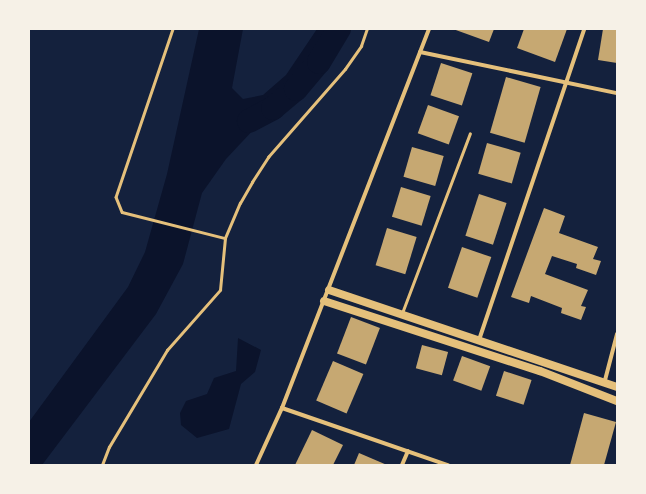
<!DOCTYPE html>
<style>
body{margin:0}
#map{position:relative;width:646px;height:494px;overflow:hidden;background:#14213d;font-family:"Space Grotesk",sans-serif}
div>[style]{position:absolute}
.water>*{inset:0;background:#0b132b}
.river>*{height:24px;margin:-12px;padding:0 12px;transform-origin:12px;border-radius:12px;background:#0b132b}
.building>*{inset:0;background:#c6a872;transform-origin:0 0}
.path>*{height:2.5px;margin:-1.25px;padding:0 1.25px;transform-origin:1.25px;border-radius:1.25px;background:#e5c07b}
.service>*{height:3px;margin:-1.5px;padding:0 1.5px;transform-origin:1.5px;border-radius:1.5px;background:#e5c07b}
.minor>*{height:4px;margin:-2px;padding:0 2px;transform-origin:2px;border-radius:2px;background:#e5c07b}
.secondary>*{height:8px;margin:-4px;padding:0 4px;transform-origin:4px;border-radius:4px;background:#e5c07b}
span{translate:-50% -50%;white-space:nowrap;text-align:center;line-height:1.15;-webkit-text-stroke:4px #f6f1e7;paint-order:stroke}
.frame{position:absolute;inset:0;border:30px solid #f6f1e7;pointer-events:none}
</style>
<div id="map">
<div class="water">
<div style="clip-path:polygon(199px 29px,243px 29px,232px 88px,243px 99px,263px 95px,286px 75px,317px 29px,333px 29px,315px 64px,226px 159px,202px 193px,183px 264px,156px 314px,42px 465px,29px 465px,29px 422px,128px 287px,145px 252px,167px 174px)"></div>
<div style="clip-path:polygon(238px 338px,261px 350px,255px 372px,241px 384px,229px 429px,197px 438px,181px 425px,180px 413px,186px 401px,207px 394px,214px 378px,236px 371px)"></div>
</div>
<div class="river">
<div style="left:249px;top:121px;width:27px;rotate:-28deg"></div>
<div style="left:273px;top:108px;width:30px;rotate:-40deg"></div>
<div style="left:296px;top:89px;width:35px;rotate:-50deg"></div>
<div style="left:319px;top:62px;width:39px;rotate:-59deg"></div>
</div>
<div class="building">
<div style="clip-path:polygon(453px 29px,494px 29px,489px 42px)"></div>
<div style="clip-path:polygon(524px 29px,567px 29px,555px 62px,517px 48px)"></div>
<div style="clip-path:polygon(603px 29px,617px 29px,617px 63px,598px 60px)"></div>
<div style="left:441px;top:63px;width:33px;height:34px;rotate:18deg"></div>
<div style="left:506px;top:77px;width:36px;height:58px;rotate:16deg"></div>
<div style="left:428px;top:105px;width:33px;height:30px;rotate:20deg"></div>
<div style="left:487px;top:143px;width:35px;height:32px;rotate:16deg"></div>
<div style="left:412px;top:147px;width:33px;height:31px;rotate:16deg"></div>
<div style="left:401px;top:187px;width:31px;height:31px;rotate:17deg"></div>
<div style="left:479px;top:194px;width:29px;height:44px;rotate:18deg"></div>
<div style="clip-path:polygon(544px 208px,565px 216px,559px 233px,598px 247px,593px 259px,601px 261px,596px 275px,576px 268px,577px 264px,552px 256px,545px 274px,588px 290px,581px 306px,586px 307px,581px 320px,561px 313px,562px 308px,531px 296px,529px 303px,511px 297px)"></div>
<div style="left:387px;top:228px;width:31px;height:39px;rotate:17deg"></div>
<div style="left:462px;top:247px;width:31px;height:43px;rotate:19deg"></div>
<div style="left:351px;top:317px;width:31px;height:39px;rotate:21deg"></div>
<div style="left:422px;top:345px;width:27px;height:24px;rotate:15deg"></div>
<div style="left:462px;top:356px;width:30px;height:26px;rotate:20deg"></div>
<div style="left:333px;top:361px;width:33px;height:43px;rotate:23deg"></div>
<div style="left:504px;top:371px;width:29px;height:26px;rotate:18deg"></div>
<div style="clip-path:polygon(584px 413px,616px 422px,604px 465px,570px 465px)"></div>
<div style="clip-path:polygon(312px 430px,343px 445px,333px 465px,295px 465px)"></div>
<div style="clip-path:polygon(359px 453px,387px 465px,354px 465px)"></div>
</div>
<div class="path">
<div style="left:173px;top:29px;width:177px;rotate:108.7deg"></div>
<div style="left:116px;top:197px;width:16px;rotate:68deg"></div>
<div style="left:122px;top:212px;width:106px;rotate:14.2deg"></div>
<div style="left:102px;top:465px;width:19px;rotate:-69deg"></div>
<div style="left:109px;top:447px;width:113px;rotate:-59.1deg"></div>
<div style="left:167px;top:350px;width:80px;rotate:-48.5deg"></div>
<div style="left:220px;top:290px;width:52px;rotate:-84.5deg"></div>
<div style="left:225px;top:238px;width:38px;rotate:-67deg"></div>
<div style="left:240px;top:203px;width:24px;rotate:-60deg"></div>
<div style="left:252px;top:182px;width:30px;rotate:-57deg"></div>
<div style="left:268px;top:157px;width:117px;rotate:-48.8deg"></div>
<div style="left:345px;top:69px;width:28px;rotate:-55deg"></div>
<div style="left:361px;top:46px;width:18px;rotate:-71deg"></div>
</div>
<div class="service">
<div style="left:402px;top:313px;width:192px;rotate:-69.3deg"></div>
</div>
<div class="minor">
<div style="left:420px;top:52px;width:201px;rotate:11.8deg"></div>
<div style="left:479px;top:340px;width:328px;rotate:-71.3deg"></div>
<div style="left:604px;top:384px;width:52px;rotate:-75.4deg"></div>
<div style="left:282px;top:408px;width:176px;rotate:19deg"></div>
<div style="left:256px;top:465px;width:63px;rotate:-65.5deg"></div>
<div style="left:282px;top:408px;width:407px;rotate:-68.8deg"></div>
<div style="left:402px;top:465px;width:15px;rotate:-67deg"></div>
</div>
<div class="secondary">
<div style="left:329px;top:290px;width:304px;rotate:18.6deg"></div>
<div style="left:324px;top:301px;width:227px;rotate:18deg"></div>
<div style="left:540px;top:371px;width:83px;rotate:21.3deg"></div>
</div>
<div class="frame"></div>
</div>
